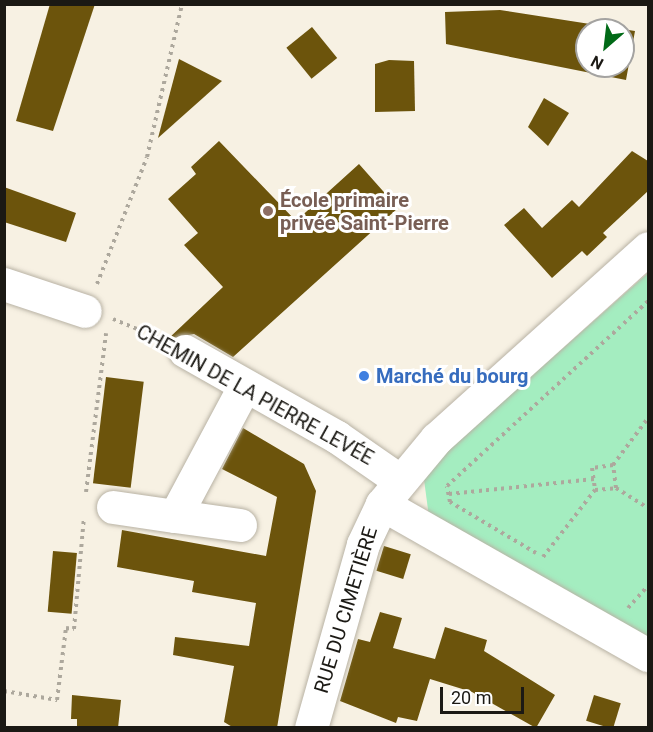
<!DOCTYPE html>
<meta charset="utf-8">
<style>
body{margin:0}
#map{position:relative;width:653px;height:732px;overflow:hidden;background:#f7f1e3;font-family:Roboto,sans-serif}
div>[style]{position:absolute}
.green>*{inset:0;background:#a4edc0}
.building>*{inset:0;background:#6c540c;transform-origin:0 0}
.path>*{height:4px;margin-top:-2px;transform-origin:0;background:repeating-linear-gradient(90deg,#ada89d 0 3px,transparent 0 7.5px)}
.roads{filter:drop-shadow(0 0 2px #b8b2a4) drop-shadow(0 0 2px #b8b2a4)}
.minor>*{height:33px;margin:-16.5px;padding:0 16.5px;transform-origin:16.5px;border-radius:16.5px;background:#fff}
.dots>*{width:16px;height:16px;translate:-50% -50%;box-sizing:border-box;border:3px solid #fff;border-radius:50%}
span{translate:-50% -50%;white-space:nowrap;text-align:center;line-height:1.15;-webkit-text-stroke:6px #fff;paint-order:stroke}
.education-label{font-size:20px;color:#785e54;font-weight:700}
.left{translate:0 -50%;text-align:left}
.shop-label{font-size:20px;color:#366cbe;font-weight:700}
.street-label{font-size:20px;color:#1b1914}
.frame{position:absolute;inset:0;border:6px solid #1b1914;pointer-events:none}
.north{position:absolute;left:575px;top:18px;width:60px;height:60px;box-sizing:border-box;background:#fff;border:2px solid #a4a3a1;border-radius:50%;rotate:208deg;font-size:16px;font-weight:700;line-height:24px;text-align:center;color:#1b1914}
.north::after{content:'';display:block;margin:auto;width:21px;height:27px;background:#016a17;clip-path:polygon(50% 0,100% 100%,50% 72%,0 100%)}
.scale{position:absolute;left:440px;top:687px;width:84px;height:27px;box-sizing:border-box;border:3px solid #1b1914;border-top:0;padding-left:8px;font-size:18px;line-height:21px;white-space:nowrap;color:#1b1914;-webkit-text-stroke:4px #fff;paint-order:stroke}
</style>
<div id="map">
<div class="green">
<div style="clip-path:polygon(648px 273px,648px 640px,429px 517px,423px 472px)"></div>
</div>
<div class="building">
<div style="clip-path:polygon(50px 4px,95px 4px,53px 131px,16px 121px)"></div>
<div style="clip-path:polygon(evenodd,500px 10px,635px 31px,626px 80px,446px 44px,445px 12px,500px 10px,587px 30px,623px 30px,623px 66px,587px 66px,587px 30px)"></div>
<div style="left:312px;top:27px;width:40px;height:33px;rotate:51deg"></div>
<div style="clip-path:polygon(179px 59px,222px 81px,158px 138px,171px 89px)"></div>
<div style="clip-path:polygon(389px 60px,414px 61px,415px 111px,375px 112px,375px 64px)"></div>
<div style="clip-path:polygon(544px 98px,569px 113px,548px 146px,528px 127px)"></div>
<div style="clip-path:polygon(219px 141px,296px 221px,359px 164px,398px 208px,233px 357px,194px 334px,168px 339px,223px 287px,184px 245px,198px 233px,168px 199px,196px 174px,191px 167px)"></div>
<div style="clip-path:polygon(632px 151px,648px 161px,648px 191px,603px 233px,607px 237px,587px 256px,582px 251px,552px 278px,504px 225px,524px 208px,542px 228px,572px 200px,579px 207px)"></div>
<div style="clip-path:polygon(4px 187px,76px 213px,66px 242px,4px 222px)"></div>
<div style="left:106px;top:377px;width:38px;height:107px;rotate:7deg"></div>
<div style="clip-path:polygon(243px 428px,304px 464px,316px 491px,277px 728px,234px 728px,224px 722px,234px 666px,173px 655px,175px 637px,249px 646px,256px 603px,192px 592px,194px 581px,117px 567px,122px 530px,266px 556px,277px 497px,222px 469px)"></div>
<div style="left:384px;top:546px;width:28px;height:26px;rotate:17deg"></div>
<div style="left:53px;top:551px;width:24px;height:61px;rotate:5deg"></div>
<div style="clip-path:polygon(380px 612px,402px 618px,393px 648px,435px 659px,445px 627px,487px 640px,484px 651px,555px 695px,536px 728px,472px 692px,430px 679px,417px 721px,398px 717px,396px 723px,340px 701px,358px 639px,370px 642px)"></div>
<div style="clip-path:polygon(72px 695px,121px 700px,118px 728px,77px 728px,77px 719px,71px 719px)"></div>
<div style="left:594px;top:695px;width:28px;height:27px;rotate:17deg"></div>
</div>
<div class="path">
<div style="left:97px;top:284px;width:136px;rotate:-68.5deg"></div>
<div style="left:147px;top:157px;width:157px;rotate:-77.1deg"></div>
<div style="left:113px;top:319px;width:50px;rotate:22.4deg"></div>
<div style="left:613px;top:465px;width:59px;rotate:-53.3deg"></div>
<div style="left:616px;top:488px;width:38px;rotate:32deg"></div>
<div style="left:86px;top:492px;width:160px;rotate:-82.8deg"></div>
<div style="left:449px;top:494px;width:146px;rotate:-5.9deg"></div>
<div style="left:536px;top:553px;width:100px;rotate:-149.3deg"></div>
<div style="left:450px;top:502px;width:16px;rotate:-101deg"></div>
<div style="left:447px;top:486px;width:273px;rotate:-42.6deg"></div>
<div style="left:543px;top:557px;width:85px;rotate:-52.2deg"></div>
<div style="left:595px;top:490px;width:21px;rotate:-5deg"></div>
<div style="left:616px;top:488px;width:23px;rotate:-97deg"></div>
<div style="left:613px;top:465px;width:21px;rotate:172deg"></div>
<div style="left:592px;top:468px;width:22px;rotate:82deg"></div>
<div style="left:628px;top:608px;width:30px;rotate:-48deg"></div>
<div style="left:4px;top:691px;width:54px;rotate:9.6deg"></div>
<div style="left:57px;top:700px;width:73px;rotate:-82.9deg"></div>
<div style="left:66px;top:628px;width:8px;rotate:7deg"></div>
<div style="left:74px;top:629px;width:111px;rotate:-84.9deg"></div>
</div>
<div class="roads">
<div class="minor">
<div style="left:4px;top:284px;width:85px;rotate:18.4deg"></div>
<div style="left:185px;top:351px;width:175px;rotate:29.5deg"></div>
<div style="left:337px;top:437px;width:75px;rotate:34.7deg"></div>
<div style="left:382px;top:504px;width:306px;rotate:29.6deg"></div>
<div style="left:113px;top:507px;width:63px;rotate:8.3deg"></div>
<div style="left:240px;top:525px;width:66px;rotate:-172.1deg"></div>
<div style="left:175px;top:516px;width:146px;rotate:-61.9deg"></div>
<div style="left:311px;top:728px;width:191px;rotate:-74.2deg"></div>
<div style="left:363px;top:544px;width:44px;rotate:-64.6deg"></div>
<div style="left:382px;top:504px;width:85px;rotate:-50.3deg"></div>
<div style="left:436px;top:439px;width:285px;rotate:-42deg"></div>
</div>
</div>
<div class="dots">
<div style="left:268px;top:211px;background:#8d6e63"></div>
<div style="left:364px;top:376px;background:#3f7fe0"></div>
</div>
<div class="education-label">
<span class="left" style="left:280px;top:212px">École primaire<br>privée Saint-Pierre</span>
</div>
<div class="shop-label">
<span class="left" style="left:376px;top:376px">Marché du bourg</span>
</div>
<div class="street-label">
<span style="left:255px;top:395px;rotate:29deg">CHEMIN DE LA PIERRE LEVÉE</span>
<span style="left:346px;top:610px;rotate:-73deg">RUE DU CIMETIÈRE</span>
</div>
<div class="frame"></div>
<div class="north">N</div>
<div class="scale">20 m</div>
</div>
